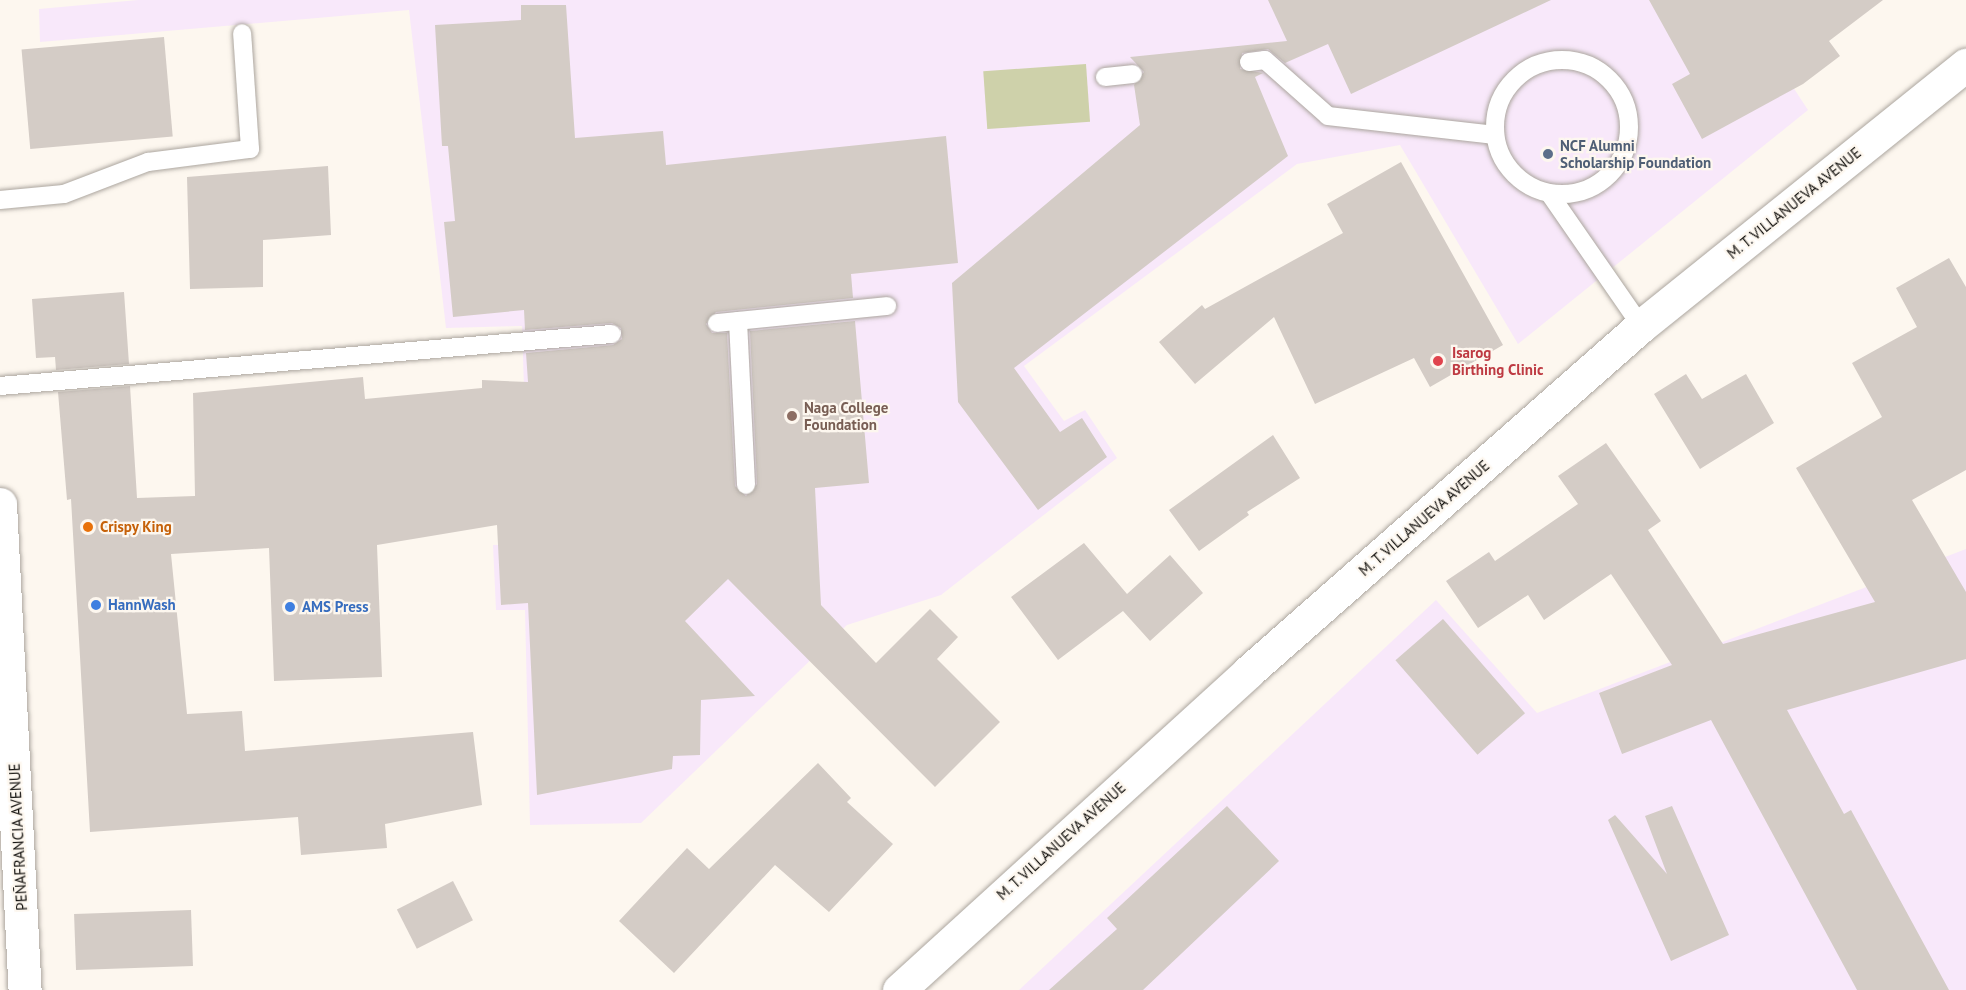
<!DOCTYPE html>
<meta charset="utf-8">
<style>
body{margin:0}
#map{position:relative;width:1966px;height:990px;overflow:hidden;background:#fdf7ef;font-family:"PT Sans",sans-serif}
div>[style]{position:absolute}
.education>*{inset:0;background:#f8e8fa}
.green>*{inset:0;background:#ced1aa;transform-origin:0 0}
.building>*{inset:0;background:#d4ccc6;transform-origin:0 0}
.roads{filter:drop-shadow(0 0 2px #aca69f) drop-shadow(0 0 2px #aca69f)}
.service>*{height:18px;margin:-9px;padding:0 9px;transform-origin:9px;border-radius:9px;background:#fff}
.service>.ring{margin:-9px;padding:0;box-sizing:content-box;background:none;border:18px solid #fff;border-radius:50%}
.secondary>*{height:33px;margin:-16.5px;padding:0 16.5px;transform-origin:16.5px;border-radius:16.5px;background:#fff}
.dots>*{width:16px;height:16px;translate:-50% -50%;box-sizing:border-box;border:3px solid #fdf7ef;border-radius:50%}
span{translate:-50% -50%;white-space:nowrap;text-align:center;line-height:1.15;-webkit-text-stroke:4.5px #fdf7ef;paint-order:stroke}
.service-label{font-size:15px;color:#4e5e75;font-weight:700}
.left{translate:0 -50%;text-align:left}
.street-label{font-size:15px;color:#12100d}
.health-label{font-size:15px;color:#be3a42;font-weight:700}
.education-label{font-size:15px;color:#785e54;font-weight:700}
.food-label{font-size:15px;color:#c56008;font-weight:700}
.shop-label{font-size:15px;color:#366cbe;font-weight:700}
</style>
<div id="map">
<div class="education">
<div style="clip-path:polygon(138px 0,1736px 0,1808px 110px,1518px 344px,1400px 145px,1297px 164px,1024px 366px,1064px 421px,1085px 410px,1117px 458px,941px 595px,847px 625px,641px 823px,530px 825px,525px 610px,496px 610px,493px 545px,529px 544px,522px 326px,446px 328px,409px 10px,40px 42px,39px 9px)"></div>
<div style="clip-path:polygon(1966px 549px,1966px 990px,1019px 990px,1436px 600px,1537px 713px)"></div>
</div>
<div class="green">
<div style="left:1086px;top:64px;width:58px;height:103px;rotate:86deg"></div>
</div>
<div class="building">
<div style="clip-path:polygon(1268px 0,1551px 0,1351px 94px,1328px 44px,1285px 63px,1268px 49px,1242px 53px,1240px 69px,1263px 73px,1255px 77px,1288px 156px,1014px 368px,1060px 432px,1082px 418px,1107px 457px,1038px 510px,958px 402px,952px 283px,1140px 125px,1134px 85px,1144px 72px,1130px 57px,1287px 41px)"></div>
<div style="clip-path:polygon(1649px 0,1883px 0,1829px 41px,1840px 56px,1803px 84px,1702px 139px,1672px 84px,1690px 74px)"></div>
<div style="clip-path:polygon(521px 5px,566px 5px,575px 138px,663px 131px,666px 165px,946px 136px,958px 263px,851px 274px,853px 298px,716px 312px,706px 324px,712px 333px,727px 333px,735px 486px,746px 496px,757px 484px,750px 331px,855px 321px,869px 483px,815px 488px,821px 605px,876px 663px,930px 609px,958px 637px,937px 659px,1000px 722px,935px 787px,728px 579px,685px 621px,755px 696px,701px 700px,700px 755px,673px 756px,672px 769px,537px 795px,528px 603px,501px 605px,497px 525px,377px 545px,382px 677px,274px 681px,269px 548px,171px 554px,187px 714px,242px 711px,245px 751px,473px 732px,482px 805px,385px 824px,387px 848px,301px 855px,298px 817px,90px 832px,71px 499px,67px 500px,58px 392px,130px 386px,137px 498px,195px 496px,193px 393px,363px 377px,365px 399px,482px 388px,482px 380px,528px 382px,526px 353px,613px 345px,622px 339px,621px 328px,612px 323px,525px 330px,524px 310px,453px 317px,444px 222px,455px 221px,448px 146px,442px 146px,435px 25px,521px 20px)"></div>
<div style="left:164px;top:37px;width:100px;height:143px;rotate:85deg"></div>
<div style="clip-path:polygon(1401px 162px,1503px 345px,1430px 387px,1414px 358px,1315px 404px,1274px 317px,1195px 384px,1159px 342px,1202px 305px,1205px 309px,1343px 233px,1327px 204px)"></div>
<div style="clip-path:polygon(328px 166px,331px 235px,263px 240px,263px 287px,190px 289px,187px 177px)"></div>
<div style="clip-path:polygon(1949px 258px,1966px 287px,1966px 470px,1912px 500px,1966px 592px,1966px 659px,1787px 710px,1844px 814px,1851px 810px,1949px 990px,1857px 990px,1711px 720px,1622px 754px,1599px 693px,1672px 665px,1611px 574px,1544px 620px,1528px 595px,1478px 628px,1446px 581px,1489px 552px,1495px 561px,1578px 504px,1558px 476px,1606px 443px,1661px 521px,1648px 530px,1723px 644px,1875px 602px,1796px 468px,1882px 417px,1852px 363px,1917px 327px,1896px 288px)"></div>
<div style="clip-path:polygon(124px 292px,129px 364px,56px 370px,55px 357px,36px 358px,32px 299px)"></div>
<div style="clip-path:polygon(1686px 374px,1702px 399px,1746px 374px,1774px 423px,1700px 469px,1654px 394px)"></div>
<div style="clip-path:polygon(1273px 435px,1300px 478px,1247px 512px,1249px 515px,1199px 551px,1169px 510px)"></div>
<div style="clip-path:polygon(1084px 543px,1127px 594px,1170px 555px,1203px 593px,1150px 641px,1123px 611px,1058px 660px,1011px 597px)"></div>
<div style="left:1443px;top:619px;width:125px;height:63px;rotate:49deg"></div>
<div style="clip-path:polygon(818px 763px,851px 798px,847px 802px,893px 844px,829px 912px,775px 865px,674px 973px,619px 921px,687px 848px,709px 869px)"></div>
<div style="clip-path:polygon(1227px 806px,1279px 861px,1143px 990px,1049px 990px,1117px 929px,1107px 918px)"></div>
<div style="clip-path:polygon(1672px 806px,1729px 935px,1671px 961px,1608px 820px,1615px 815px,1667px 874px,1645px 816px)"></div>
<div style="left:453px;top:881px;width:44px;height:63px;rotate:63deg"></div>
<div style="left:191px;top:910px;width:56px;height:117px;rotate:88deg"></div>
</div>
<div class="roads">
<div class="service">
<div class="ring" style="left:1495px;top:60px;width:116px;height:116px"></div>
<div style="left:1249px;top:62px;width:16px;rotate:-7deg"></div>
<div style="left:1265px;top:60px;width:84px;rotate:41.6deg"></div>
<div style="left:1328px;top:116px;width:168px;rotate:6.5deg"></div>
<div style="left:1105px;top:77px;width:28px;rotate:-6deg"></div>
<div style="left:1549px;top:193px;width:162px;rotate:55.3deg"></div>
<div style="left:0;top:200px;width:64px;rotate:-5.4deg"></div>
<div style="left:64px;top:194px;width:90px;rotate:-20.9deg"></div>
<div style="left:148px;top:162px;width:103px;rotate:-7.3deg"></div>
<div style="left:250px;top:149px;width:116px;rotate:-93.9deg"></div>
<div style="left:738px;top:321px;width:164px;rotate:87.2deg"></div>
<div style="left:717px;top:323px;width:171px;rotate:-5.7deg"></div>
<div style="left:0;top:386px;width:614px;rotate:-4.86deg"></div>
</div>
<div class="secondary">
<div style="left:0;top:504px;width:487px;rotate:87.1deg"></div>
<div style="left:899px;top:990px;width:472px;rotate:-42.3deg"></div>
<div style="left:1248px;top:672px;width:524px;rotate:-41.36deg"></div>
<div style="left:1641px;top:326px;width:417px;rotate:-38.8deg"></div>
</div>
</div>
<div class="dots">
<div style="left:1548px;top:154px;background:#5c6f8a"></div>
<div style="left:1438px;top:361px;background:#e0444e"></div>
<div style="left:792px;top:416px;background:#8d6e63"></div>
<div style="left:88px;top:527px;background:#e8710a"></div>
<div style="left:96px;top:605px;background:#3f7fe0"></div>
<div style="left:290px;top:607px;background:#3f7fe0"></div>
</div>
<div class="service-label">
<span class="left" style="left:1560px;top:154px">NCF Alumni<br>Scholarship Foundation</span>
</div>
<div class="street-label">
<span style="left:1794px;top:203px;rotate:-39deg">M. T. VILLANUEVA AVENUE</span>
<span style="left:1424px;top:518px;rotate:-41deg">M. T. VILLANUEVA AVENUE</span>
<span style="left:18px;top:837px;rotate:-93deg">PEÑAFRANCIA AVENUE</span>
<span style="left:1061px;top:841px;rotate:-42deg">M. T. VILLANUEVA AVENUE</span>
</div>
<div class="health-label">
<span class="left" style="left:1452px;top:361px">Isarog<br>Birthing Clinic</span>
</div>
<div class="education-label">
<span class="left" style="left:804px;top:416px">Naga College<br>Foundation</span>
</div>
<div class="food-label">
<span class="left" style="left:100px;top:527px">Crispy King</span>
</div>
<div class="shop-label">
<span class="left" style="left:108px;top:605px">HannWash</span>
<span class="left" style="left:302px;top:607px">AMS Press</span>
</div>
</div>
